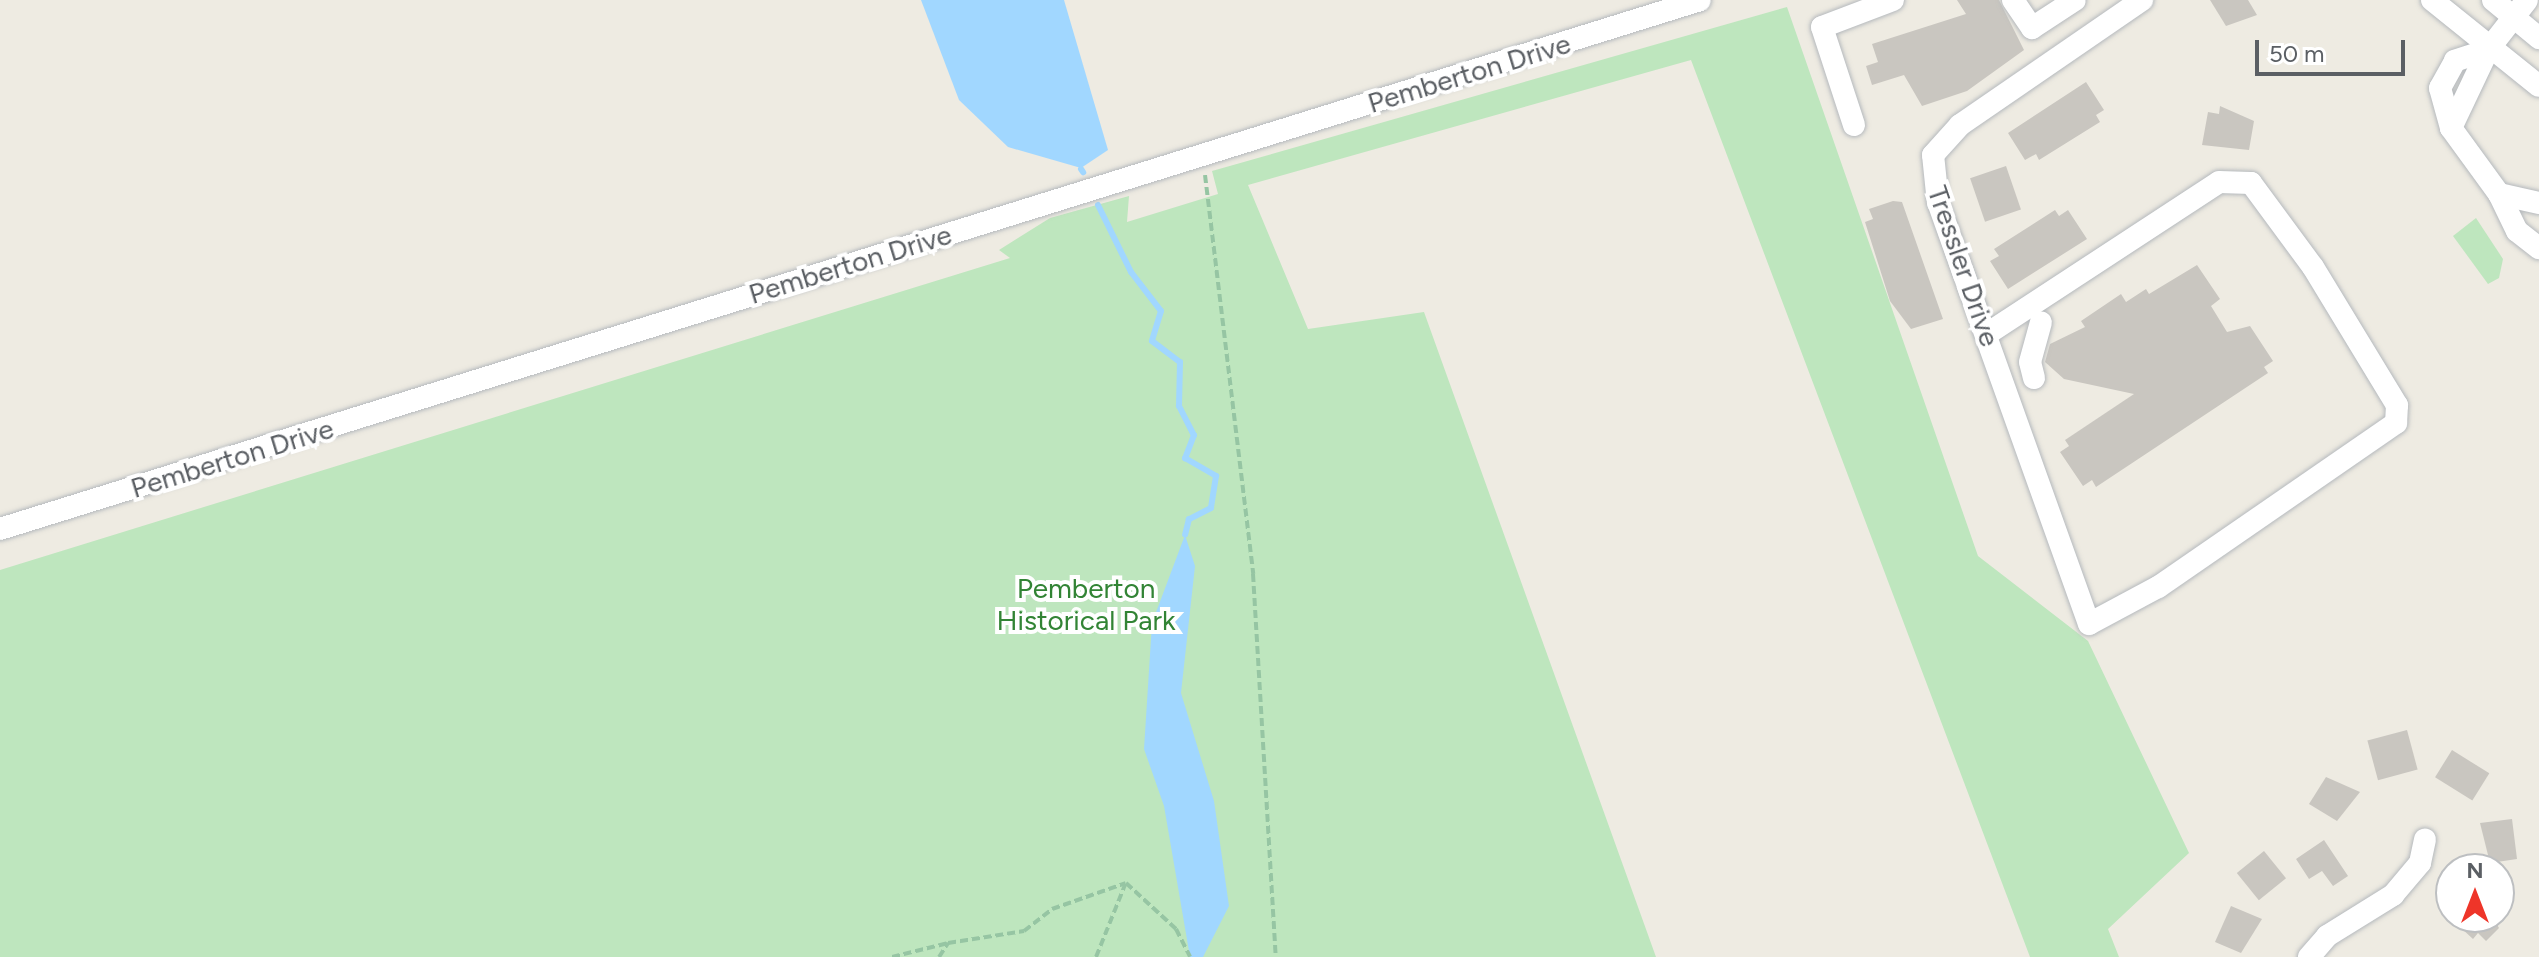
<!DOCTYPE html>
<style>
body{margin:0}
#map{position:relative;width:2539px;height:957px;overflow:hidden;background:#eeebe2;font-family:Figtree,sans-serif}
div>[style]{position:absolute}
.green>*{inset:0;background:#bee6be}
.water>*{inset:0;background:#a1d7ff}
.stream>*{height:6px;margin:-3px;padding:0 3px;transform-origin:3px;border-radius:3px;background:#a1d7ff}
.building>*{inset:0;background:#c9c6c0;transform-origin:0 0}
.path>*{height:4px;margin-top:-2px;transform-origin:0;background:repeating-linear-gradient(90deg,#96c5a3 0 8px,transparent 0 12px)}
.roads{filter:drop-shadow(0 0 2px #b5b9bd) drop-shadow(0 0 2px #b5b9bd)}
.minor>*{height:22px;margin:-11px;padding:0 11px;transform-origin:11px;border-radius:11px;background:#fff}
span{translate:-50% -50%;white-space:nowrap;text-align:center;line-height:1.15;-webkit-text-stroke:8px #fff;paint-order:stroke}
.street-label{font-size:28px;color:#5b5f64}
.park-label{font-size:28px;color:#328435}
.north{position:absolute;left:2435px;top:853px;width:80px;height:80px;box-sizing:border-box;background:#fff;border:2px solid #bdbfc1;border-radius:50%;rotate:0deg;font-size:22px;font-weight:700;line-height:32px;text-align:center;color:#5b5f64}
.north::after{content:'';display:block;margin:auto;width:28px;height:36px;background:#ee3529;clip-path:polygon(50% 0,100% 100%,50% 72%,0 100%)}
.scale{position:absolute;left:2255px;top:40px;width:150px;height:36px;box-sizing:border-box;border:4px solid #5b5f64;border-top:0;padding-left:10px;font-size:24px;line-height:28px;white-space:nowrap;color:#5b5f64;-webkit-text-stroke:6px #fff;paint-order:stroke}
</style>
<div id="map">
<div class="green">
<div style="clip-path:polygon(1787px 7px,1978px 556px,2088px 641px,2189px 853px,2108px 929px,2119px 957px,2030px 957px,1691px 60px,1248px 185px,1308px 329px,1424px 312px,1656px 957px,0 957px,0 570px,1010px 258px,999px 250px,1050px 218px,1129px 196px,1127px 222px,1218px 194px,1212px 171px)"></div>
<div style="clip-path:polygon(2476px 218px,2503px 259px,2499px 278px,2488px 284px,2453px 236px)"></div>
</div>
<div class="water">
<div style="clip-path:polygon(921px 0,1064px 0,1108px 150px,1081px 168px,1008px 147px,959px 100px)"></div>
<div style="clip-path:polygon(1185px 535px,1195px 566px,1181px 693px,1214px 801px,1229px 906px,1203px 957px,1190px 957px,1164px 806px,1144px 749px,1152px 623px)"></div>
</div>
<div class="stream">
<div style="left:1081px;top:169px;width:4px;rotate:56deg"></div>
<div style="left:1098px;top:205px;width:75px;rotate:63.8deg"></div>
<div style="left:1131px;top:272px;width:49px;rotate:52.4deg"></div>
<div style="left:1161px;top:311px;width:31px;rotate:107deg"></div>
<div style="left:1152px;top:341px;width:35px;rotate:37deg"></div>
<div style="left:1180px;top:362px;width:44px;rotate:91.3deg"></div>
<div style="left:1179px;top:406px;width:33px;rotate:63deg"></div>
<div style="left:1194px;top:435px;width:25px;rotate:111deg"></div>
<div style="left:1185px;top:458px;width:36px;rotate:30deg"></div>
<div style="left:1216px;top:476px;width:32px;rotate:99deg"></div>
<div style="left:1211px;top:508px;width:25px;rotate:153deg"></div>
<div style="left:1189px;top:519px;width:16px;rotate:104deg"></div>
</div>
<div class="building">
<div style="clip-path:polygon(1957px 0,1999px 0,2024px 50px,1967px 91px,1922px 106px,1904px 75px,1872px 85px,1866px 66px,1878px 62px,1872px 44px,1966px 14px)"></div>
<div style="clip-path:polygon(2210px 0,2248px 0,2257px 15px,2226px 26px)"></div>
<div style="clip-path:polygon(2086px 82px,2104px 110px,2096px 115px,2100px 122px,2039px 160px,2036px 154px,2025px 160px,2008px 133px)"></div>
<div style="clip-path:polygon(2220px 106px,2254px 121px,2249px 150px,2202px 145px,2208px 112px,2219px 114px)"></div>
<div style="left:2006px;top:166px;width:46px;height:38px;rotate:71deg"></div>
<div style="clip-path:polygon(1893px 201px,1902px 202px,1943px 319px,1911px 329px,1890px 301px,1865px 222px,1873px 219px,1869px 209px)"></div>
<div style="clip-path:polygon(2055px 210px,2059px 216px,2068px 210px,2087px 239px,2008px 289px,1990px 261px,1999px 256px,1994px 249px)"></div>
<div style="clip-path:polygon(2197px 265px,2220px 299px,2211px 306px,2227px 332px,2250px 326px,2273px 361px,2264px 367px,2268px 373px,2096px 487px,2092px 480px,2083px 486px,2060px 452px,2069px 446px,2065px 440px,2134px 394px,2064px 379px,2045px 362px,2050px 344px,2085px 327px,2081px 321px,2121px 294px,2126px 302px,2146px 289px,2149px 294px)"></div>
<div style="left:2407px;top:730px;width:41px;height:41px;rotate:75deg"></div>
<div style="left:2452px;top:750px;width:44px;height:32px;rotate:32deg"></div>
<div style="clip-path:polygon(2326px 777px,2360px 792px,2337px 821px,2309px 804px)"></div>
<div style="clip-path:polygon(2512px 819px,2517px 859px,2490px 863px,2480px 823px)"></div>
<div style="clip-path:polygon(2324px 840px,2348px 876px,2333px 886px,2322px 871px,2309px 879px,2296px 859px)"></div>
<div style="left:2264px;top:851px;width:35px;height:35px;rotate:51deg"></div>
<div style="clip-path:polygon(2231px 906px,2262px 919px,2241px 953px,2215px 942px)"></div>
<div style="clip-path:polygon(2449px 917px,2493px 917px,2499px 928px,2486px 941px,2478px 933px,2473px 939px)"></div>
</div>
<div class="path">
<div style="left:1205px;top:175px;width:402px;rotate:83.1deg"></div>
<div style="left:1253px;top:574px;width:384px;rotate:86.6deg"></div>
<div style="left:1126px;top:883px;width:68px;rotate:42.6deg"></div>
<div style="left:1176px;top:929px;width:31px;rotate:63deg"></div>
<div style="left:892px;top:957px;width:58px;rotate:-14deg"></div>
<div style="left:939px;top:957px;width:17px;rotate:-57deg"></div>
<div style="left:948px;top:943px;width:77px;rotate:-9deg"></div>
<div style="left:1024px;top:931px;width:36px;rotate:-38deg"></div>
<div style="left:1052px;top:909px;width:78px;rotate:-19.4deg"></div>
<div style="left:1096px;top:957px;width:78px;rotate:-68.1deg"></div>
</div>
<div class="roads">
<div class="minor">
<div style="left:2013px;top:0;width:34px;rotate:56deg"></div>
<div style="left:2032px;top:28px;width:51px;rotate:-33.1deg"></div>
<div style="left:2432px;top:0;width:137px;rotate:38.8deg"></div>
<div style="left:2493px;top:0;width:60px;rotate:39.6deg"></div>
<div style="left:2488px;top:50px;width:35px;rotate:162deg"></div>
<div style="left:2455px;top:61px;width:31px;rotate:119deg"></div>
<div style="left:2440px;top:88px;width:41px;rotate:74.6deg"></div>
<div style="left:2451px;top:128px;width:82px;rotate:54deg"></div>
<div style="left:2499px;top:194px;width:41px;rotate:12.7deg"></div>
<div style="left:1854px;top:125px;width:103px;rotate:-108.1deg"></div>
<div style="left:1822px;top:27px;width:76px;rotate:-20.8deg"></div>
<div style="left:2451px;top:128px;width:86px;rotate:-64.6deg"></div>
<div style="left:2488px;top:50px;width:63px;rotate:-52deg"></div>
<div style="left:2499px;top:194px;width:41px;rotate:64.1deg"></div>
<div style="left:2517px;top:231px;width:28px;rotate:38deg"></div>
<div style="left:1987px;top:334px;width:277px;rotate:-33.2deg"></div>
<div style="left:2219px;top:182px;width:32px;rotate:2deg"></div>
<div style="left:2251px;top:183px;width:104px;rotate:53.6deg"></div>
<div style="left:2313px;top:267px;width:162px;rotate:58.7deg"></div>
<div style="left:2397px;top:405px;width:18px;rotate:93deg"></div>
<div style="left:2396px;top:423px;width:289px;rotate:145.4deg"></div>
<div style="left:2158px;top:587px;width:78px;rotate:151.8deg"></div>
<div style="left:2089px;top:624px;width:447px;rotate:-109.7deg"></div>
<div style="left:1938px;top:203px;width:48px;rotate:-95.9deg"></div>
<div style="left:1933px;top:155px;width:40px;rotate:-48deg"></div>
<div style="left:1960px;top:125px;width:221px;rotate:-34.5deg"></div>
<div style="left:2034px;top:378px;width:16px;rotate:-104deg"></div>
<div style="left:2030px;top:362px;width:41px;rotate:-74.6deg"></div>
<div style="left:0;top:529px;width:1780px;rotate:-17.28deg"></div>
<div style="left:2309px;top:957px;width:28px;rotate:-49deg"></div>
<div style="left:2327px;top:936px;width:78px;rotate:-31.8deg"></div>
<div style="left:2393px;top:895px;width:42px;rotate:-49.8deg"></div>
<div style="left:2420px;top:863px;width:24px;rotate:-78deg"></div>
</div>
</div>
<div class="street-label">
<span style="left:1469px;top:73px;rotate:-17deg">Pemberton Drive</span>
<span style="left:850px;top:264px;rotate:-17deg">Pemberton Drive</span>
<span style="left:1964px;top:266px;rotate:71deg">Tressler Drive</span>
<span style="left:232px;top:458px;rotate:-17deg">Pemberton Drive</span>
</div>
<div class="park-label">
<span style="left:1086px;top:604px">Pemberton<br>Historical Park</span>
</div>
<div class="north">N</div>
<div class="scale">50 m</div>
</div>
